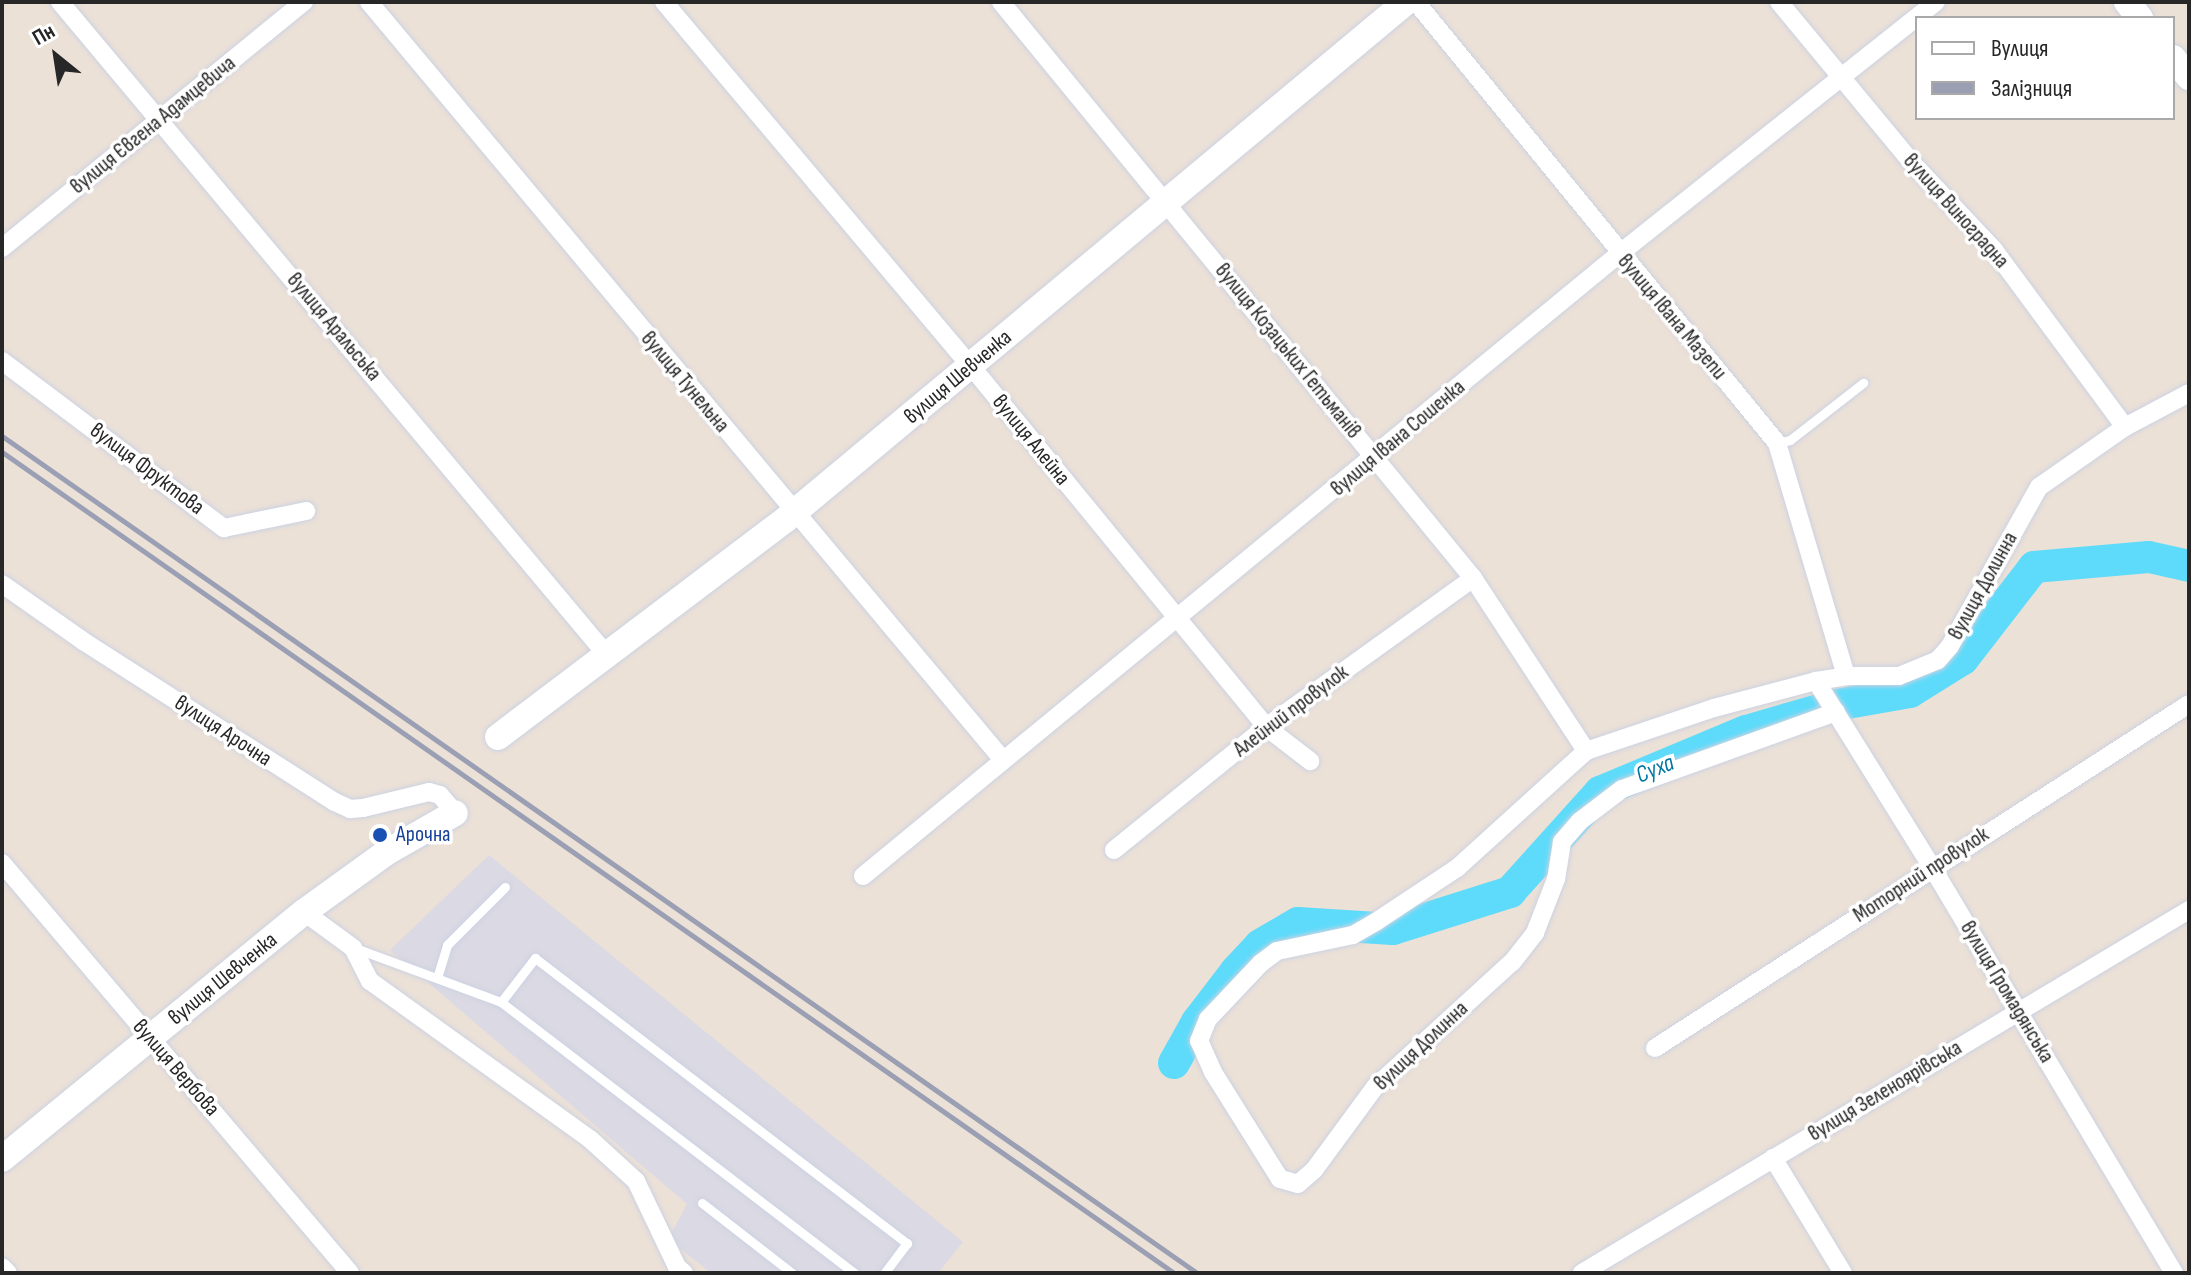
<!DOCTYPE html>
<meta charset="utf-8">
<style>
body{margin:0}
#map{position:relative;width:2191px;height:1275px;overflow:hidden;background:#ece1d7;font-family:"Sofia Sans Condensed",sans-serif}
div>[style]{position:absolute}
.industrial>*{inset:0;background:#dbd9e3}
.river>*{height:32px;margin:-16px;padding:0 16px;transform-origin:16px;border-radius:16px;background:#5edbfa}
.roads{filter:drop-shadow(0 0 2px #ccd2e2) drop-shadow(0 0 2px #ccd2e2)}
.lane>*{height:9px;margin:-4.5px;padding:0 4.5px;transform-origin:4.5px;border-radius:4.5px;background:#fff}
.street>*{height:18px;margin:-9px;padding:0 9px;transform-origin:9px;border-radius:9px;background:#fff}
.secondary>*{height:26px;margin:-13px;padding:0 13px;transform-origin:13px;border-radius:13px;background:#fff}
.rail>*{height:5px;margin:-2.5px;padding:0 2.5px;transform-origin:2.5px;border-radius:2.5px;background:#9a9fb4}
.dots>*{width:22px;height:22px;translate:-50% -50%;box-sizing:border-box;border:4px solid #fff;border-radius:50%}
span{translate:-50% -50%;white-space:nowrap;text-align:center;line-height:1.15;-webkit-text-stroke:7px #fff;paint-order:stroke}
.street-label{font-size:22px;color:#272727}
.transit-label{font-size:22px;color:#164399}
.left{translate:0 -50%;text-align:left}
.water-label{font-size:24px;color:#0175a2;font-style:italic}
.frame{position:absolute;inset:0;border:4px solid #272727;pointer-events:none}
.legend{position:absolute;left:1915px;top:16px;width:260px;height:104px;box-sizing:border-box;background:#fff;border:2px solid #a9a9a9;margin:0;padding:10px 14px;list-style:none;font-size:24px;color:#272727}
.legend li{display:flex;align-items:center;gap:16px;height:40px}
.legend b{width:40px;border:2px solid #a9a9a9}
.north{position:absolute;left:16px;top:16px;width:80px;height:80px;-webkit-text-stroke:6px #fff;paint-order:stroke;rotate:330deg;font-size:22px;font-weight:700;line-height:32px;text-align:center;color:#272727}
.north::after{content:'';display:block;margin:auto;width:28px;height:36px;background:#272727;clip-path:polygon(50% 0,100% 100%,50% 72%,0 100%)}
</style>
<div id="map">
<div class="industrial">
<div style="clip-path:polygon(489px 855px,963px 1242px,938px 1273px,711px 1273px,668px 1239px,687px 1204px,390px 950px)"></div>
</div>
<div class="river">
<div style="left:1174px;top:1063px;width:47px;rotate:-60.7deg"></div>
<div style="left:1197px;top:1022px;width:64px;rotate:-52.6deg"></div>
<div style="left:1236px;top:971px;width:35px;rotate:-47deg"></div>
<div style="left:1260px;top:945px;width:44px;rotate:-30.1deg"></div>
<div style="left:1298px;top:923px;width:95px;rotate:3.6deg"></div>
<div style="left:1393px;top:929px;width:123px;rotate:-17.5deg"></div>
<div style="left:1510px;top:892px;width:135px;rotate:-48deg"></div>
<div style="left:1600px;top:792px;width:158px;rotate:-22.7deg"></div>
<div style="left:1746px;top:731px;width:94px;rotate:-16.1deg"></div>
<div style="left:1836px;top:705px;width:75px;rotate:-10deg"></div>
<div style="left:1910px;top:692px;width:62px;rotate:-31.9deg"></div>
<div style="left:1963px;top:659px;width:116px;rotate:-52.3deg"></div>
<div style="left:2034px;top:567px;width:115px;rotate:-5deg"></div>
<div style="left:2149px;top:557px;width:41px;rotate:12.7deg"></div>
</div>
<div class="roads">
<div class="lane">
<div style="left:1777px;top:443px;width:13px;rotate:-13deg"></div>
<div style="left:1790px;top:440px;width:93px;rotate:-38deg"></div>
<div style="left:355px;top:948px;width:156px;rotate:20.3deg"></div>
<div style="left:501px;top:1002px;width:445px;rotate:37.5deg"></div>
<div style="left:437px;top:978px;width:34px;rotate:-73deg"></div>
<div style="left:447px;top:945px;width:82px;rotate:-45deg"></div>
<div style="left:501px;top:1002px;width:56px;rotate:-52.3deg"></div>
<div style="left:535px;top:958px;width:469px;rotate:37.5deg"></div>
<div style="left:907px;top:1243px;width:38px;rotate:127deg"></div>
<div style="left:702px;top:1203px;width:114px;rotate:37.9deg"></div>
</div>
<div class="street">
<div style="left:60px;top:2px;width:850px;rotate:50.06deg"></div>
<div style="left:369px;top:2px;width:988px;rotate:50.09deg"></div>
<div style="left:664px;top:2px;width:476px;rotate:49.9deg"></div>
<div style="left:971px;top:366px;width:466px;rotate:50.7deg"></div>
<div style="left:1266px;top:727px;width:56px;rotate:37.7deg"></div>
<div style="left:1001px;top:2px;width:745px;rotate:50.67deg"></div>
<div style="left:1473px;top:578px;width:207px;rotate:56.8deg"></div>
<div style="left:1416px;top:2px;width:570px;rotate:50.7deg"></div>
<div style="left:1777px;top:443px;width:243px;rotate:73.5deg"></div>
<div style="left:1779px;top:2px;width:212px;rotate:50.4deg"></div>
<div style="left:1914px;top:165px;width:117px;rotate:46.7deg"></div>
<div style="left:1994px;top:250px;width:220px;rotate:53.5deg"></div>
<div style="left:2px;top:248px;width:390px;rotate:-39.2deg"></div>
<div style="left:2px;top:361px;width:278px;rotate:37deg"></div>
<div style="left:224px;top:528px;width:84px;rotate:-11.7deg"></div>
<div style="left:2px;top:584px;width:99px;rotate:35.1deg"></div>
<div style="left:83px;top:641px;width:299px;rotate:32.6deg"></div>
<div style="left:335px;top:802px;width:17px;rotate:25deg"></div>
<div style="left:350px;top:809px;width:13px;rotate:-4deg"></div>
<div style="left:363px;top:808px;width:68px;rotate:-13.6deg"></div>
<div style="left:429px;top:792px;width:11px;rotate:15deg"></div>
<div style="left:440px;top:795px;width:23px;rotate:50deg"></div>
<div style="left:1816px;top:681px;width:219px;rotate:58.1deg"></div>
<div style="left:1932px;top:867px;width:473px;rotate:59.2deg"></div>
<div style="left:1836px;top:712px;width:227px;rotate:160.2deg"></div>
<div style="left:1622px;top:789px;width:53px;rotate:142.7deg"></div>
<div style="left:1580px;top:821px;width:28px;rotate:131deg"></div>
<div style="left:1562px;top:842px;width:37px;rotate:99deg"></div>
<div style="left:1556px;top:879px;width:58px;rotate:111.3deg"></div>
<div style="left:1535px;top:933px;width:37px;rotate:128deg"></div>
<div style="left:1512px;top:962px;width:185px;rotate:137.6deg"></div>
<div style="left:1375px;top:1087px;width:103px;rotate:126.3deg"></div>
<div style="left:1314px;top:1170px;width:21px;rotate:139deg"></div>
<div style="left:1298px;top:1184px;width:19px;rotate:-164deg"></div>
<div style="left:1280px;top:1179px;width:126px;rotate:-122.1deg"></div>
<div style="left:1213px;top:1072px;width:34px;rotate:-114deg"></div>
<div style="left:1199px;top:1041px;width:24px;rotate:-68deg"></div>
<div style="left:1208px;top:1019px;width:77px;rotate:-46.6deg"></div>
<div style="left:1261px;top:963px;width:20px;rotate:-37deg"></div>
<div style="left:1277px;top:951px;width:78px;rotate:-11.9deg"></div>
<div style="left:1353px;top:935px;width:28px;rotate:-30deg"></div>
<div style="left:1377px;top:921px;width:96px;rotate:-33.5deg"></div>
<div style="left:1457px;top:868px;width:174px;rotate:-42.2deg"></div>
<div style="left:1586px;top:751px;width:135px;rotate:-18.6deg"></div>
<div style="left:1714px;top:708px;width:106px;rotate:-14.8deg"></div>
<div style="left:1816px;top:681px;width:30px;rotate:-9deg"></div>
<div style="left:1846px;top:676px;width:53px"></div>
<div style="left:1899px;top:676px;width:42px;rotate:-22.3deg"></div>
<div style="left:1938px;top:660px;width:18px;rotate:-49deg"></div>
<div style="left:1950px;top:646px;width:182px;rotate:-60.8deg"></div>
<div style="left:2039px;top:487px;width:105px;rotate:-34.9deg"></div>
<div style="left:2125px;top:427px;width:72px;rotate:-28deg"></div>
<div style="left:1114px;top:850px;width:196px;rotate:-39deg"></div>
<div style="left:1266px;top:727px;width:255px;rotate:-35.7deg"></div>
<div style="left:2px;top:863px;width:538px;rotate:49.68deg"></div>
<div style="left:863px;top:876px;width:979px;rotate:-39.45deg"></div>
<div style="left:1619px;top:254px;width:405px;rotate:-38.5deg"></div>
<div style="left:304px;top:912px;width:61px;rotate:36.3deg"></div>
<div style="left:353px;top:948px;width:37px;rotate:63deg"></div>
<div style="left:370px;top:981px;width:272px;rotate:35.7deg"></div>
<div style="left:591px;top:1140px;width:61px;rotate:42.3deg"></div>
<div style="left:636px;top:1181px;width:95px;rotate:64.5deg"></div>
<div style="left:677px;top:1267px;width:9px;rotate:41deg"></div>
<div style="left:1655px;top:1048px;width:635px;rotate:-32.79deg"></div>
<div style="left:1773px;top:1158px;width:135px;rotate:58.7deg"></div>
<div style="left:2px;top:1267px;width:8px;rotate:45deg"></div>
<div style="left:1582px;top:1273px;width:707px;rotate:-30.88deg"></div>
</div>
<div class="secondary">
<div style="left:2127px;top:2px;width:21px;rotate:51deg"></div>
<div style="left:2173px;top:58px;width:25px;rotate:50deg"></div>
<div style="left:498px;top:737px;width:360px;rotate:-37.1deg"></div>
<div style="left:785px;top:520px;width:809px;rotate:-39.83deg"></div>
<div style="left:2px;top:1159px;width:390px;rotate:-39.3deg"></div>
<div style="left:304px;top:912px;width:102px;rotate:-35.9deg"></div>
<div style="left:387px;top:852px;width:78px;rotate:-29.8deg"></div>
</div>
</div>
<div class="rail">
<div style="left:2px;top:436px;width:1459px;rotate:35.01deg"></div>
<div style="left:2px;top:452px;width:1431px;rotate:35.01deg"></div>
</div>
<div class="dots">
<div style="left:380px;top:835px;background:#1a4fb4"></div>
</div>
<div class="street-label">
<span style="left:153px;top:125px;rotate:-39deg">вулиця Євгена Адамцевича</span>
<span style="left:1956px;top:211px;rotate:48deg">вулиця Виноградна</span>
<span style="left:1672px;top:317px;rotate:50deg">вулиця Івана Мазепи</span>
<span style="left:334px;top:327px;rotate:50deg">вулиця Аральська</span>
<span style="left:1288px;top:351px;rotate:51deg">вулиця Козацьких Гетьманів</span>
<span style="left:958px;top:377px;rotate:-40deg">вулиця Шевченка</span>
<span style="left:685px;top:382px;rotate:50deg">вулиця Тунельна</span>
<span style="left:1398px;top:438px;rotate:-40deg">вулиця Івана Сошенка</span>
<span style="left:1031px;top:440px;rotate:51deg">вулиця Алейна</span>
<span style="left:147px;top:469px;rotate:37deg">вулиця Фруктова</span>
<span style="left:1983px;top:586px;rotate:-61deg">вулиця Долинна</span>
<span style="left:1291px;top:711px;rotate:-37deg">Алейний провулок</span>
<span style="left:223px;top:731px;rotate:33deg">вулиця Арочна</span>
<span style="left:1921px;top:875px;rotate:-33deg">Моторний провулок</span>
<span style="left:223px;top:979px;rotate:-39deg">вулиця Шевченка</span>
<span style="left:2007px;top:992px;rotate:59deg">вулиця Громадянська</span>
<span style="left:1421px;top:1046px;rotate:-43deg">вулиця Долинна</span>
<span style="left:176px;top:1068px;rotate:49deg">вулиця Вербова</span>
<span style="left:1885px;top:1091px;rotate:-31deg">вулиця Зеленоярівська</span>
</div>
<div class="transit-label">
<span class="left" style="left:396px;top:835px">Арочна</span>
</div>
<div class="water-label">
<span style="left:1655px;top:769px;rotate:-22deg">Суха</span>
</div>
<div class="frame"></div>
<ul class="legend">
<li><b style="height:10px;background:#fff"></b>Вулиця</li>
<li><b style="height:10px;background:#9a9fb4"></b>Залізниця</li>
</ul>
<div class="north">Пн</div>
</div>
